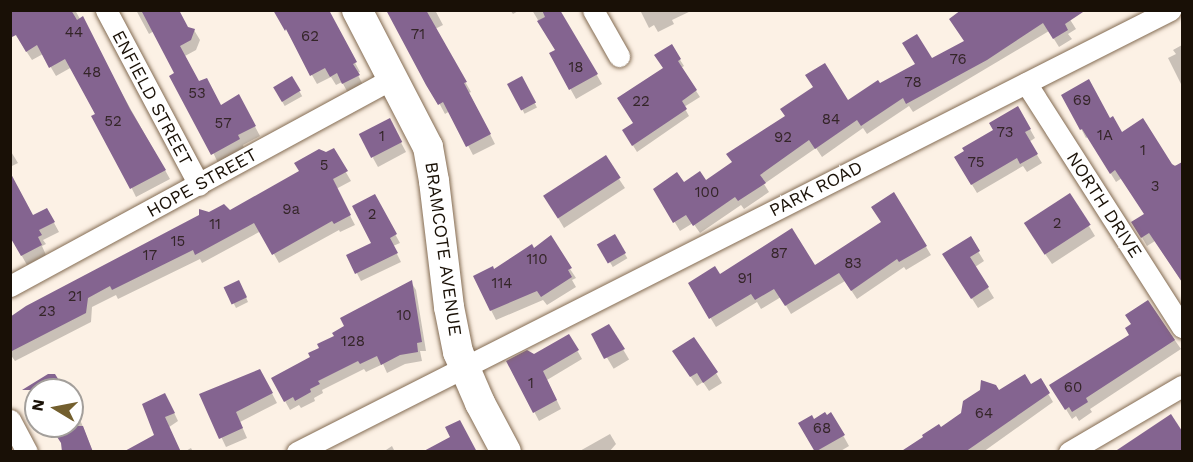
<!DOCTYPE html>
<style>
body{margin:0}
#map{position:relative;width:1193px;height:462px;overflow:hidden;background:#fcf1e5;font-family:"Work Sans",sans-serif}
div>[style]{position:absolute}
.shadow>*{inset:0;background:#0003;transform-origin:0 0}
.building>*{inset:0;background:#846490;transform-origin:0 0}
.roads{filter:drop-shadow(0 0 2px #836b52) drop-shadow(0 0 2px #836b52)}
.street>*{height:21px;margin:-10.5px;padding:0 10.5px;transform-origin:10.5px;border-radius:10.5px;background:#fff}
.secondary>*{height:30px;margin:-15px;padding:0 15px;transform-origin:15px;border-radius:15px;background:#fff}
span{translate:-50% -50%;white-space:nowrap;text-align:center;line-height:1.15;-webkit-text-stroke:4.5px #fff;paint-order:stroke}
.number-label{font-size:15px;color:#342528}
.number-label span{-webkit-text-stroke-width:0}
.street-label{font-size:18px;color:#191006}
.frame{position:absolute;inset:0;border:12px solid #191006;pointer-events:none}
.north{position:absolute;left:24px;top:378px;width:60px;height:60px;box-sizing:border-box;background:#fff;border:2px solid #a39f9b;border-radius:50%;rotate:280deg;font-size:16px;font-weight:700;line-height:24px;text-align:center;color:#191006}
.north::after{content:'';display:block;margin:auto;width:21px;height:27px;background:#735f2e;clip-path:polygon(50% 0,100% 100%,50% 72%,0 100%)}
</style>
<div id="map">
<div class="shadow">
<div style="clip-path:polygon(10px 10px,75px 10px,170px 179px,136px 197px,72px 67px,56px 76px,43px 54px,32px 60px,15px 34px)"></div>
<div style="clip-path:polygon(136px 10px,173px 10px,187px 29px,194px 30px,200px 40px,196px 50px,185px 56px,199px 83px,221px 106px,239px 97px,260px 136px,243px 145px,244px 149px,218px 163px,176px 74px,154px 31px,149px 34px)"></div>
<div style="clip-path:polygon(275px 10px,327px 10px,360px 72px,357px 73px,363px 85px,348px 93px,342px 82px,336px 85px,331px 77px,317px 84px)"></div>
<div style="clip-path:polygon(389px 10px,435px 10px,443px 25px,435px 29px,471px 92px,469px 93px,495px 144px,473px 155px,450px 111px,445px 114px)"></div>
<div style="clip-path:polygon(510px 10px,520px 10px,513px 14px)"></div>
<div style="clip-path:polygon(532px 10px,559px 10px,602px 84px,576px 99px,551px 54px,556px 50px)"></div>
<div style="clip-path:polygon(640px 10px,693px 10px,672px 20px,674px 24px,658px 32px,654px 25px,649px 28px)"></div>
<div style="clip-path:polygon(1064px 10px,1076px 29px,1068px 34px,1072px 39px,1059px 47px,1049px 31px,913px 112px,909px 106px,867px 134px,863px 128px,822px 157px,816px 148px,764px 184px,769px 192px,744px 209px,741px 205px,700px 233px,693px 223px,680px 231px,655px 189px,705px 182px,847px 102px,932px 60px)"></div>
<div style="clip-path:polygon(1182px 45px,1182px 83px,1181px 84px,1168px 58px,1176px 54px,1173px 50px)"></div>
<div style="clip-path:polygon(671px 46px,684px 66px,681px 68px,700px 97px,684px 107px,689px 116px,637px 152px,624px 131px,635px 124px,665px 69px)"></div>
<div style="left:292px;top:78px;width:21px;height:20px;rotate:61deg"></div>
<div style="left:522px;top:78px;width:33px;height:14px;rotate:63deg"></div>
<div style="clip-path:polygon(1063px 95px,1110px 120px,1121px 134px,1171px 166px,1178px 165px,1182px 173px,1182px 282px,1155px 241px,1147px 246px,1133px 222px,1145px 215px,1122px 178px,1116px 182px,1088px 137px,1086px 138px)"></div>
<div style="clip-path:polygon(1018px 108px,1035px 138px,1029px 142px,1042px 163px,1027px 172px,1023px 166px,977px 193px,956px 158px,995px 131px)"></div>
<div style="clip-path:polygon(389px 120px,406px 152px,378px 167px,373px 158px)"></div>
<div style="clip-path:polygon(10px 150px,18px 163px,10px 167px)"></div>
<div style="clip-path:polygon(333px 150px,351px 181px,336px 189px,355px 225px,340px 232px,339px 230px,279px 263px,261px 231px,202px 263px,200px 259px,118px 299px,116px 295px,92px 307px,91px 322px,15px 361px,10px 354px,10px 319px,209px 214px,230px 212px,301px 172px)"></div>
<div style="clip-path:polygon(619px 179px,625px 188px,564px 228px,545px 196px)"></div>
<div style="clip-path:polygon(894px 194px,931px 255px,906px 270px,904px 267px,857px 299px,845px 281px,791px 314px,781px 297px,761px 309px,757px 302px,716px 327px,690px 284px,720px 276px,814px 267px,883px 223px)"></div>
<div style="clip-path:polygon(1070px 195px,1095px 236px,1052px 264px,1031px 233px)"></div>
<div style="clip-path:polygon(374px 196px,400px 243px,393px 246px,401px 262px,361px 281px,348px 256px,373px 244px)"></div>
<div style="clip-path:polygon(47px 210px,59px 232px,43px 240px,46px 244px,42px 246px,46px 255px,27px 265px,10px 235px,33px 217px)"></div>
<div style="left:614px;top:236px;width:26px;height:17px;rotate:59deg"></div>
<div style="clip-path:polygon(970px 238px,984px 261px,975px 267px,994px 298px,978px 308px,950px 264px)"></div>
<div style="clip-path:polygon(534px 250px,570px 269px,576px 278px,572px 280px,576px 287px,547px 305px,543px 300px,496px 320px,491px 310px,494px 271px)"></div>
<div style="clip-path:polygon(411px 282px,416px 290px,426px 351px,420px 351px,422px 361px,405px 364px,387px 373px,383px 364px,366px 372px,364px 369px,322px 390px,323px 393px,314px 398px,315px 401px,301px 408px,299px 405px,290px 410px,285px 401px,321px 349px)"></div>
<div style="clip-path:polygon(241px 286px,248px 302px,236px 308px,226px 288px)"></div>
<div style="clip-path:polygon(1148px 302px,1181px 349px,1090px 409px,1092px 412px,1079px 421px,1076px 416px,1072px 419px,1051px 385px,1131px 336px,1133px 325px)"></div>
<div style="left:609px;top:326px;width:39px;height:18px;rotate:59deg"></div>
<div style="clip-path:polygon(569px 336px,582px 359px,547px 380px,561px 409px,539px 421px,508px 361px,534px 356px)"></div>
<div style="clip-path:polygon(680px 361px,716px 373px,722px 383px,709px 391px,703px 382px,697px 386px)"></div>
<div style="clip-path:polygon(265px 380px,277px 403px,240px 422px,247px 438px,226px 447px,201px 395px)"></div>
<div style="clip-path:polygon(1040px 380px,1053px 402px,983px 452px,902px 452px,999px 392px,1030px 386px)"></div>
<div style="clip-path:polygon(31px 386px,63px 390px,36px 390px,36px 401px)"></div>
<div style="clip-path:polygon(169px 402px,178px 421px,156px 436px)"></div>
<div style="clip-path:polygon(72px 405px,79px 417px,93px 452px,66px 452px,53px 426px,72px 426px)"></div>
<div style="clip-path:polygon(831px 414px,849px 446px,839px 452px,817px 452px,800px 424px)"></div>
<div style="clip-path:polygon(610px 434px,616px 444px,609px 452px,578px 452px)"></div>
<div style="clip-path:polygon(392px 446px,395px 452px,383px 452px)"></div>
<div style="clip-path:polygon(191px 448px,193px 452px,184px 452px)"></div>
</div>
<div class="building">
<div style="clip-path:polygon(10px 10px,71px 10px,77px 20px,83px 16px,130px 109px,166px 170px,130px 189px,91px 116px,95px 114px,65px 59px,49px 68px,37px 45px,26px 52px,16px 35px,10px 38px)"></div>
<div style="clip-path:polygon(141px 10px,179px 10px,188px 27px,195px 29px,191px 40px,180px 46px,199px 81px,207px 78px,221px 105px,239px 94px,256px 126px,238px 135px,240px 139px,211px 155px,169px 76px,174px 73px)"></div>
<div style="clip-path:polygon(273px 10px,329px 10px,357px 62px,353px 64px,360px 75px,342px 84px,337px 73px,330px 77px,325px 68px,310px 76px,286px 29px,285px 31px)"></div>
<div style="clip-path:polygon(386px 10px,426px 10px,467px 82px,464px 83px,491px 134px,466px 147px,443px 102px,438px 105px,426px 85px)"></div>
<div style="clip-path:polygon(542px 10px,560px 10px,598px 74px,569px 90px,549px 53px,555px 50px,537px 21px,545px 17px)"></div>
<div style="clip-path:polygon(961px 10px,1086px 10px,1065px 24px,1068px 30px,1053px 39px,1043px 23px,987px 60px,906px 104px,903px 98px,861px 126px,857px 120px,815px 149px,809px 140px,760px 175px,766px 183px,738px 201px,735px 197px,693px 226px,686px 215px,673px 223px,653px 189px,677px 172px,684px 182px,700px 171px,706px 180px,732px 162px,726px 154px,785px 116px,780px 109px,813px 87px,805px 75px,825px 63px,848px 100px,878px 80px,880px 83px,915px 64px,902px 43px,917px 34px,932px 58px,964px 41px,949px 19px)"></div>
<div style="clip-path:polygon(672px 44px,681px 59px,678px 61px,697px 90px,682px 101px,687px 109px,632px 146px,622px 130px,633px 123px,617px 98px,663px 68px,654px 55px)"></div>
<div style="left:292px;top:76px;width:17px;height:22px;rotate:59deg"></div>
<div style="left:522px;top:76px;width:30px;height:17px;rotate:62deg"></div>
<div style="clip-path:polygon(1089px 79px,1110px 118px,1113px 116px,1122px 132px,1143px 118px,1172px 164px,1175px 166px,1182px 162px,1182px 282px,1149px 233px,1141px 238px,1131px 222px,1144px 214px,1115px 170px,1110px 174px,1082px 129px,1080px 130px,1061px 95px)"></div>
<div style="clip-path:polygon(1018px 106px,1031px 129px,1025px 132px,1038px 154px,1020px 164px,1017px 158px,971px 185px,954px 157px,964px 151px,962px 148px,993px 130px,989px 123px)"></div>
<div style="left:390px;top:118px;width:27px;height:35px;rotate:63deg"></div>
<div style="clip-path:polygon(334px 148px,348px 171px,333px 179px,351px 215px,334px 224px,332px 221px,272px 255px,254px 223px,195px 255px,193px 250px,112px 290px,110px 286px,88px 298px,86px 313px,10px 352px,10px 317px,26px 306px,199px 215px,199px 209px,209px 212px,224px 204px,230px 210px,299px 171px,294px 163px,319px 149px,326px 152px)"></div>
<div style="left:606px;top:155px;width:27px;height:75px;rotate:57deg"></div>
<div style="clip-path:polygon(10px 172px,33px 215px,47px 208px,55px 222px,39px 230px,42px 235px,38px 237px,42px 245px,21px 256px,10px 237px)"></div>
<div style="clip-path:polygon(894px 192px,927px 246px,899px 262px,897px 259px,851px 291px,839px 273px,785px 306px,774px 289px,755px 300px,751px 294px,709px 319px,688px 283px,715px 266px,720px 274px,792px 228px,815px 265px,881px 222px,871px 207px)"></div>
<div style="left:1070px;top:193px;width:38px;height:55px;rotate:57deg"></div>
<div style="clip-path:polygon(375px 194px,397px 234px,390px 238px,398px 253px,355px 274px,346px 255px,371px 243px,352px 206px)"></div>
<div style="left:615px;top:234px;width:22px;height:21px;rotate:60deg"></div>
<div style="clip-path:polygon(551px 235px,572px 268px,568px 270px,572px 277px,541px 297px,537px 291px,490px 311px,473px 276px,493px 266px,494px 269px,532px 244px,534px 248px)"></div>
<div style="clip-path:polygon(971px 236px,980px 251px,970px 257px,989px 287px,971px 299px,942px 254px)"></div>
<div style="left:239px;top:280px;width:19px;height:17px;rotate:65deg"></div>
<div style="clip-path:polygon(412px 280px,422px 342px,417px 343px,418px 352px,400px 355px,381px 365px,377px 356px,360px 364px,358px 361px,318px 381px,320px 384px,310px 389px,311px 392px,295px 401px,293px 397px,284px 402px,271px 378px,310px 357px,308px 353px,319px 348px,317px 344px,334px 336px,332px 333px,344px 326px,340px 318px)"></div>
<div style="clip-path:polygon(1148px 300px,1175px 340px,1086px 398px,1088px 402px,1072px 412px,1069px 407px,1065px 410px,1049px 385px,1129px 335px,1125px 328px,1131px 324px,1125px 315px)"></div>
<div style="clip-path:polygon(609px 324px,625px 349px,604px 359px,591px 334px)"></div>
<div style="clip-path:polygon(569px 334px,579px 350px,543px 371px,557px 400px,533px 413px,506px 361px,527px 350px,534px 354px)"></div>
<div style="clip-path:polygon(694px 337px,718px 372px,703px 383px,697px 373px,690px 377px,672px 351px)"></div>
<div style="clip-path:polygon(260px 369px,273px 393px,236px 412px,243px 428px,219px 439px,199px 394px)"></div>
<div style="clip-path:polygon(48px 374px,55px 374px,65px 390px,22px 390px)"></div>
<div style="clip-path:polygon(1025px 374px,1031px 384px,1041px 378px,1050px 393px,965px 452px,900px 452px,923px 437px,922px 435px,939px 424px,941px 427px,961px 413px,963px 401px,980px 390px,981px 380px,996px 385px,999px 390px)"></div>
<div style="clip-path:polygon(165px 393px,175px 413px,165px 417px,181px 452px,123px 452px,154px 435px,142px 404px)"></div>
<div style="clip-path:polygon(825px 412px,827px 415px,831px 412px,845px 435px,815px 452px,798px 423px,812px 415px,814px 419px)"></div>
<div style="clip-path:polygon(1171px 414px,1182px 431px,1182px 452px,1114px 452px)"></div>
<div style="clip-path:polygon(460px 420px,477px 452px,422px 452px,450px 437px,445px 427px)"></div>
<div style="clip-path:polygon(50px 426px,83px 426px,93px 452px,62px 452px,61px 443px)"></div>
</div>
<div class="roads">
<div class="street">
<div style="left:106px;top:10px;width:198px;rotate:62deg"></div>
<div style="left:593px;top:10px;width:53px;rotate:60.5deg"></div>
<div style="left:1026px;top:83px;width:290px;rotate:57.4deg"></div>
<div style="left:10px;top:286px;width:436px;rotate:-28.5deg"></div>
<div style="left:10px;top:420px;width:36px;rotate:62deg"></div>
<div style="left:297px;top:452px;width:979px;rotate:-26.85deg"></div>
<div style="left:1069px;top:452px;width:131px;rotate:-30.3deg"></div>
</div>
<div class="secondary">
<div style="left:357px;top:10px;width:154px;rotate:62.6deg"></div>
<div style="left:428px;top:147px;width:35px;rotate:80deg"></div>
<div style="left:434px;top:181px;width:127px;rotate:83.2deg"></div>
<div style="left:449px;top:307px;width:46px;rotate:78.7deg"></div>
<div style="left:458px;top:352px;width:56px;rotate:66.7deg"></div>
<div style="left:480px;top:403px;width:55px;rotate:62deg"></div>
</div>
</div>
<div class="number-label">
<span style="left:74px;top:33px">44</span>
<span style="left:418px;top:35px">71</span>
<span style="left:310px;top:37px">62</span>
<span style="left:958px;top:60px">76</span>
<span style="left:576px;top:68px">18</span>
<span style="left:92px;top:73px">48</span>
<span style="left:913px;top:83px">78</span>
<span style="left:197px;top:94px">53</span>
<span style="left:1082px;top:101px">69</span>
<span style="left:641px;top:102px">22</span>
<span style="left:831px;top:120px">84</span>
<span style="left:113px;top:122px">52</span>
<span style="left:223px;top:124px">57</span>
<span style="left:1005px;top:133px">73</span>
<span style="left:1105px;top:136px">1A</span>
<span style="left:382px;top:137px">1</span>
<span style="left:783px;top:138px">92</span>
<span style="left:1143px;top:151px">1</span>
<span style="left:976px;top:163px">75</span>
<span style="left:324px;top:166px">5</span>
<span style="left:1155px;top:187px">3</span>
<span style="left:707px;top:193px">100</span>
<span style="left:291px;top:210px">9a</span>
<span style="left:372px;top:215px">2</span>
<span style="left:1057px;top:224px">2</span>
<span style="left:215px;top:225px">11</span>
<span style="left:178px;top:242px">15</span>
<span style="left:779px;top:254px">87</span>
<span style="left:150px;top:256px">17</span>
<span style="left:537px;top:260px">110</span>
<span style="left:853px;top:264px">83</span>
<span style="left:745px;top:279px">91</span>
<span style="left:502px;top:284px">114</span>
<span style="left:75px;top:297px">21</span>
<span style="left:47px;top:312px">23</span>
<span style="left:404px;top:316px">10</span>
<span style="left:353px;top:342px">128</span>
<span style="left:531px;top:384px">1</span>
<span style="left:1073px;top:388px">60</span>
<span style="left:984px;top:414px">64</span>
<span style="left:822px;top:429px">68</span>
</div>
<div class="street-label">
<span style="left:152px;top:98px;rotate:62deg">ENFIELD STREET</span>
<span style="left:202px;top:183px;rotate:-29deg">HOPE STREET</span>
<span style="left:816px;top:189px;rotate:-27deg">PARK ROAD</span>
<span style="left:1104px;top:205px;rotate:57deg">NORTH DRIVE</span>
<span style="left:443px;top:249px;rotate:82deg">BRAMCOTE AVENUE</span>
</div>
<div class="frame"></div>
<div class="north">N</div>
</div>
